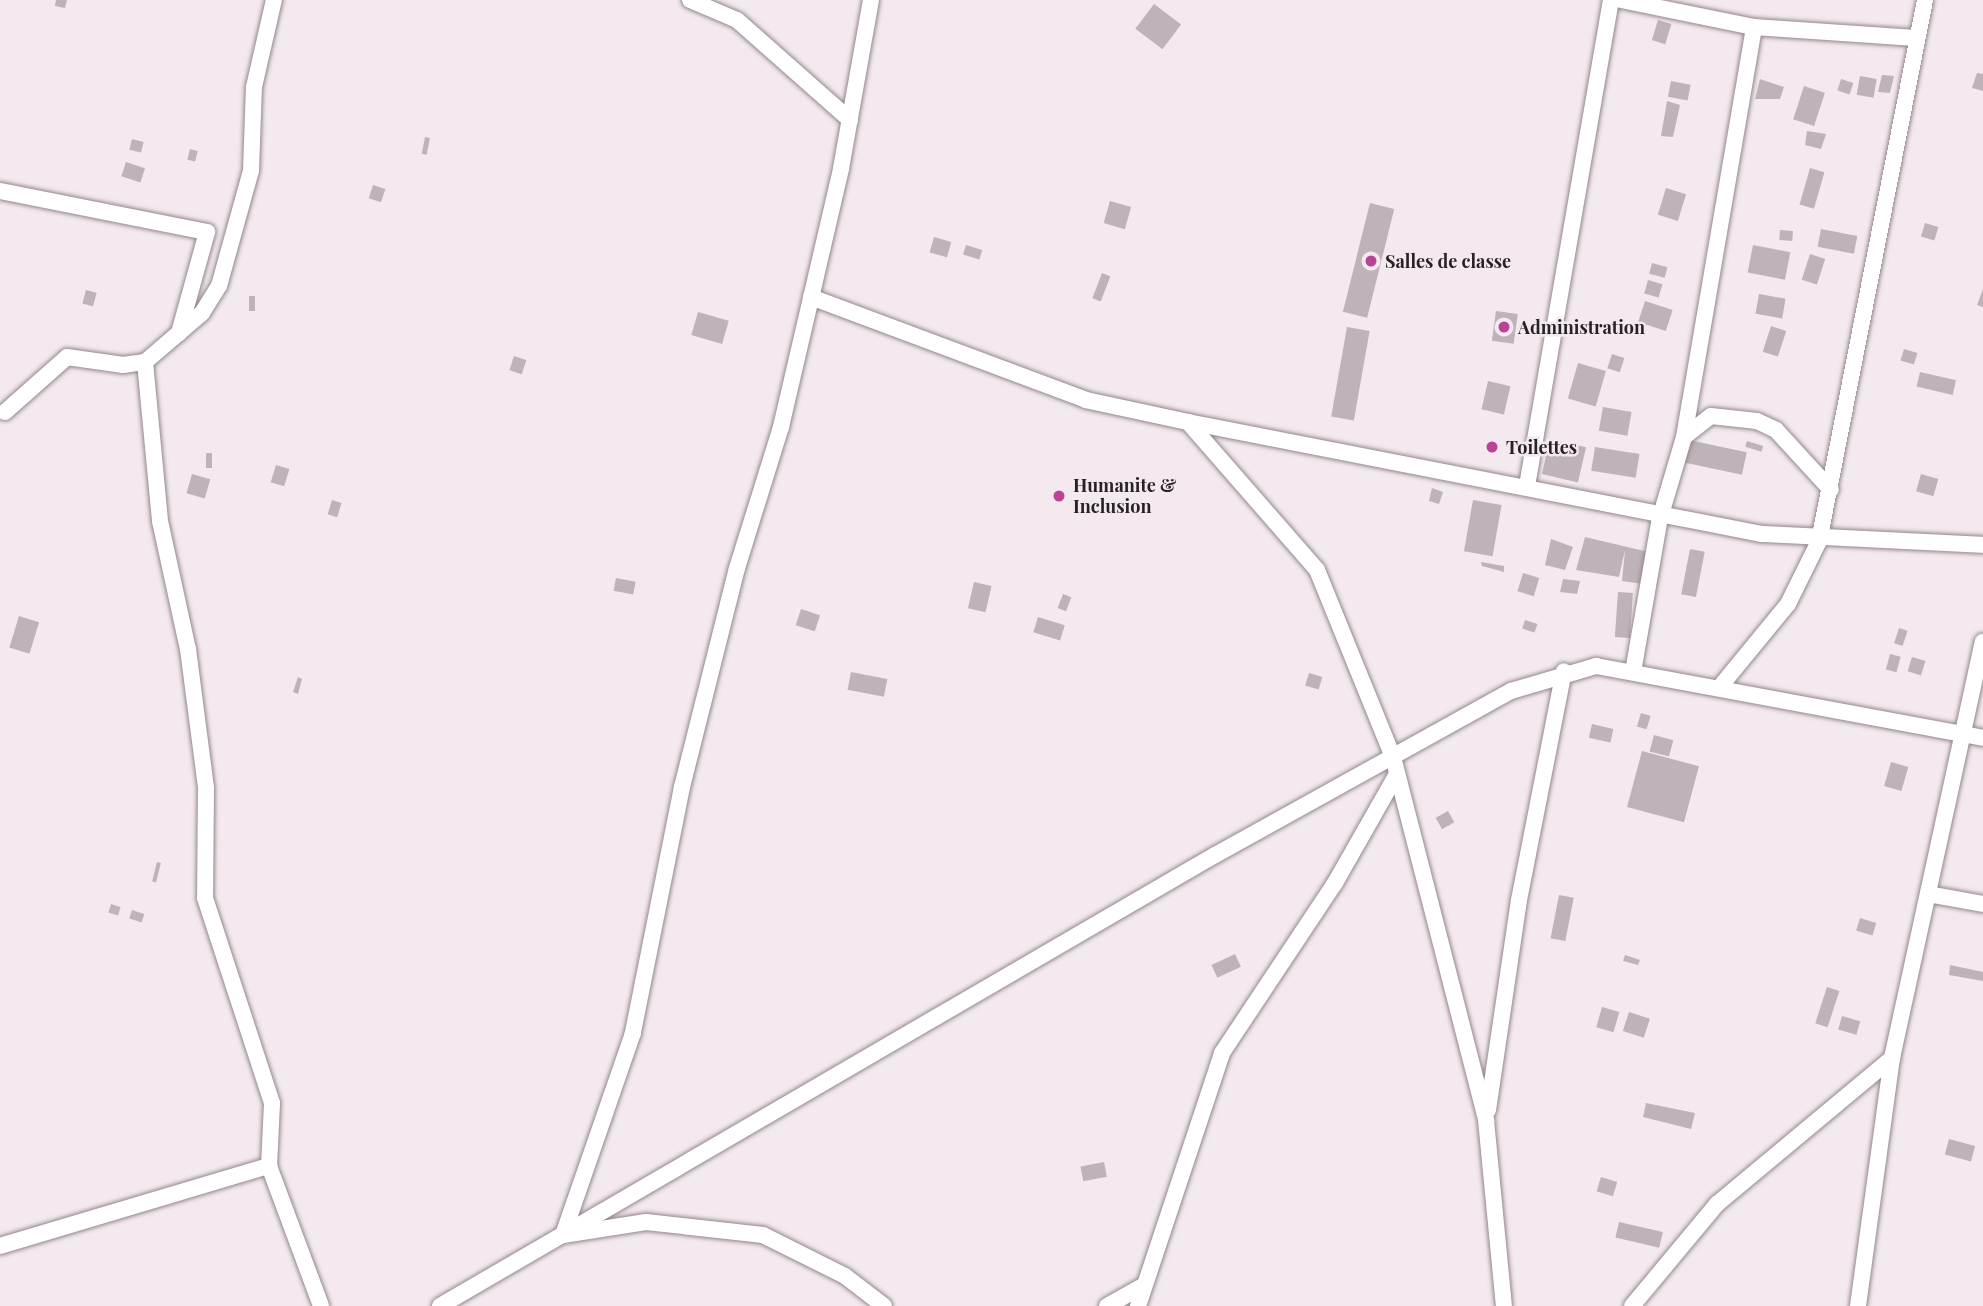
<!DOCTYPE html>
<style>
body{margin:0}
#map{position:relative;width:1983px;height:1306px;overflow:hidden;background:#f5e9f0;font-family:"Playfair Display",serif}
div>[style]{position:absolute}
.building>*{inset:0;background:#beb3b9;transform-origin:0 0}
.roads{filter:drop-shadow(0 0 2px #91878d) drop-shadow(0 0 2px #91878d)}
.street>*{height:16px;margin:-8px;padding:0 8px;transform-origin:8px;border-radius:8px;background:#fff}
.dots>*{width:19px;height:19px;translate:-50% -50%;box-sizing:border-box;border:4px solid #f5e9f0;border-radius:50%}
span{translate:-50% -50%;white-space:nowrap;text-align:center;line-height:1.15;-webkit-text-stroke:5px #f5e9f0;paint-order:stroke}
.poi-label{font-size:18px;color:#272225;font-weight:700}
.left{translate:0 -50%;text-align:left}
</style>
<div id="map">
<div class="building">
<div style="clip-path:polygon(56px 0,67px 0,65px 8px,55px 6px)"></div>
<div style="left:1154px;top:4px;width:34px;height:31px;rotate:37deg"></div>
<div style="left:1658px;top:20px;width:14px;height:21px;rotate:17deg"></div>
<div style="clip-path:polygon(1977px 73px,1983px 74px,1983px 91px,1972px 88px)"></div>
<div style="clip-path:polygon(1882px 75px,1894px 76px,1890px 93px,1878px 92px)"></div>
<div style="left:1860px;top:76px;width:17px;height:19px;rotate:10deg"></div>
<div style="clip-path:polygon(1760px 79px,1784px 87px,1780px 99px,1755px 99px)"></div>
<div style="left:1841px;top:79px;width:13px;height:12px;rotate:18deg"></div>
<div style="left:1671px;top:81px;width:20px;height:16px;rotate:11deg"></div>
<div style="left:1804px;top:86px;width:22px;height:35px;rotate:18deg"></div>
<div style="clip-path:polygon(1667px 101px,1680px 105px,1673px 137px,1661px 136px)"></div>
<div style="clip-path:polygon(1807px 131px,1826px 134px,1821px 149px,1805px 145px)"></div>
<div style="left:425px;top:137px;width:5px;height:17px;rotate:11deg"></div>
<div style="left:132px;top:139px;width:12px;height:11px;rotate:14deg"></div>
<div style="left:190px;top:149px;width:8px;height:11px;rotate:14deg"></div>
<div style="left:126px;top:162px;width:20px;height:15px;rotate:18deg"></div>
<div style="left:1810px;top:168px;width:15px;height:38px;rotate:16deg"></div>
<div style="left:373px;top:185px;width:13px;height:14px;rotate:18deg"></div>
<div style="left:1666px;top:188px;width:21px;height:28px;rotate:17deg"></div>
<div style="left:1110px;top:201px;width:22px;height:23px;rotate:16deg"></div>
<div style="left:1370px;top:203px;width:25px;height:112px;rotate:14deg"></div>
<div style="left:1925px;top:223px;width:14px;height:14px;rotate:17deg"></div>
<div style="left:1821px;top:229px;width:37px;height:18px;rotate:11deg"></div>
<div style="left:1780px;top:230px;width:13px;height:10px;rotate:4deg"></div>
<div style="left:934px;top:237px;width:18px;height:16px;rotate:16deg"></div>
<div style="left:966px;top:245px;width:17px;height:10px;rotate:17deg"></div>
<div style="left:1753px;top:245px;width:38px;height:28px;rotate:11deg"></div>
<div style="left:1810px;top:254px;width:16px;height:27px;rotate:18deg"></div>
<div style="left:1652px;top:263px;width:16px;height:11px;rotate:15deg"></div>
<div style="left:1102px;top:273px;width:9px;height:27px;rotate:21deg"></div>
<div style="left:1648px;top:280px;width:15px;height:14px;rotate:16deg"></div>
<div style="clip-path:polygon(1983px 289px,1983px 307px,1977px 305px)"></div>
<div style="left:86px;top:290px;width:11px;height:14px;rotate:15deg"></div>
<div style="left:1759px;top:294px;width:27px;height:20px;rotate:10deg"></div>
<div style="left:249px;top:296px;width:6px;height:15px"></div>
<div style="left:1645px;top:301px;width:29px;height:22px;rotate:18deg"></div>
<div style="left:1496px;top:311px;width:22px;height:30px;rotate:8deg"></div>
<div style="left:698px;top:312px;width:32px;height:24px;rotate:16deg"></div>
<div style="left:1771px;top:326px;width:16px;height:27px;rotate:18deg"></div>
<div style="left:1347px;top:327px;width:23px;height:91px;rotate:10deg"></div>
<div style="left:1904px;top:349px;width:14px;height:12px;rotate:17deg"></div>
<div style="left:1612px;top:354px;width:13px;height:15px;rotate:18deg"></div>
<div style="left:514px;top:356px;width:13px;height:15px;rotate:18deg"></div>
<div style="left:1578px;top:363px;width:29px;height:37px;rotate:16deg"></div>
<div style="left:1920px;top:372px;width:37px;height:15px;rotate:13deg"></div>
<div style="left:1488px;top:381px;width:23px;height:29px;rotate:13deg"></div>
<div style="left:1603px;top:407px;width:29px;height:24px;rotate:10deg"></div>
<div style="left:1550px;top:439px;width:37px;height:36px;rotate:13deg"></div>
<div style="left:1689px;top:440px;width:59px;height:23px;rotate:12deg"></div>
<div style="left:1747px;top:441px;width:17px;height:6px;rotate:17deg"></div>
<div style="left:1494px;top:442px;width:6px;height:9px;rotate:59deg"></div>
<div style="left:1595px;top:447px;width:45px;height:24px;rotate:9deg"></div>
<div style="left:206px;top:453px;width:6px;height:15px"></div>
<div style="left:276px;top:465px;width:14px;height:18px;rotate:17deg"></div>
<div style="left:192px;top:474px;width:19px;height:20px;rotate:16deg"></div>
<div style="left:1921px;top:474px;width:18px;height:18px;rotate:16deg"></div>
<div style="clip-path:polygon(1432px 488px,1443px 492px,1439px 504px,1429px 501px)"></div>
<div style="left:332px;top:500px;width:10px;height:15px;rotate:17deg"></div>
<div style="left:1473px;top:500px;width:29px;height:52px;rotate:10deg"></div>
<div style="clip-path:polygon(1585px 537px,1661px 555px,1657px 586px,1622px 581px,1625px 550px,1619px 577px,1576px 570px)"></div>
<div style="clip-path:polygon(1551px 539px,1573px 547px,1565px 570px,1545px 565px)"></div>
<div style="left:1690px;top:549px;width:15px;height:46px;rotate:11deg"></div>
<div style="clip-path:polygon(1481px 562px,1504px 566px,1504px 572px,1482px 566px)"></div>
<div style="left:1523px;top:573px;width:17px;height:19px;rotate:17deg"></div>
<div style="left:616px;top:578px;width:20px;height:13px;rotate:11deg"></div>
<div style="clip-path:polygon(1563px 579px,1580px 581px,1577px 594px,1560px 592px)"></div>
<div style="left:974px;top:582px;width:18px;height:27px;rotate:13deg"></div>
<div style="left:1618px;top:592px;width:15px;height:45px;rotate:4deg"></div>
<div style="left:1063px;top:594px;width:9px;height:15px;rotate:21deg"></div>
<div style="left:801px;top:609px;width:20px;height:17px;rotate:18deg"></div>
<div style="left:19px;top:616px;width:21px;height:33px;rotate:17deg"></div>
<div style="left:1038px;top:617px;width:28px;height:16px;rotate:17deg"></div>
<div style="left:1525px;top:620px;width:13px;height:9px;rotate:18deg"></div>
<div style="left:1899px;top:628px;width:9px;height:16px;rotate:18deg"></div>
<div style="left:1890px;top:654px;width:11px;height:16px;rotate:15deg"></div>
<div style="left:1912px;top:657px;width:14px;height:15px;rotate:17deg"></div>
<div style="left:851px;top:672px;width:37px;height:18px;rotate:11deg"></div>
<div style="left:1309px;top:673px;width:14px;height:13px;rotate:17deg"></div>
<div style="clip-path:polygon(298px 677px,302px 679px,298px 694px,293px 692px)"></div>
<div style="left:1641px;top:713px;width:10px;height:14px;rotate:17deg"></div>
<div style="left:1592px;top:724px;width:22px;height:14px;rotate:13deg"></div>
<div style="left:1654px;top:735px;width:20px;height:17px;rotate:15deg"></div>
<div style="left:1642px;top:751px;width:59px;height:58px;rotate:15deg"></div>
<div style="left:1891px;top:762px;width:18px;height:25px;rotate:16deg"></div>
<div style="left:1448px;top:811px;width:13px;height:14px;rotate:61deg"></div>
<div style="left:157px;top:862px;width:4px;height:20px;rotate:14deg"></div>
<div style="left:1559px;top:895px;width:15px;height:44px;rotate:11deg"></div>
<div style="left:111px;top:904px;width:10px;height:9px;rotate:17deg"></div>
<div style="left:132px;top:910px;width:13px;height:9px;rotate:18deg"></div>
<div style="left:1860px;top:918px;width:17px;height:13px;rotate:17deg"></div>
<div style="left:1235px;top:954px;width:14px;height:26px;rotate:65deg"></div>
<div style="clip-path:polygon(1625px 955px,1640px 960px,1638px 965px,1623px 961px)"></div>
<div style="clip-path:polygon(1950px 965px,1983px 972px,1983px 981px,1949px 975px)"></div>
<div style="left:1827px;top:987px;width:13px;height:38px;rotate:18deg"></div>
<div style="left:1602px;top:1007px;width:18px;height:21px;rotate:16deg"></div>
<div style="left:1629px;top:1012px;width:22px;height:20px;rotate:18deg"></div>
<div style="left:1842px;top:1016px;width:19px;height:14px;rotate:16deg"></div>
<div style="clip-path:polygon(1646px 1103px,1695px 1113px,1691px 1129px,1643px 1117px)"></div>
<div style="left:1949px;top:1139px;width:27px;height:16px;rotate:15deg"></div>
<div style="left:1104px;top:1162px;width:15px;height:24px;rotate:79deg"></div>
<div style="left:1601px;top:1177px;width:17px;height:15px;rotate:17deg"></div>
<div style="left:1619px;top:1222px;width:45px;height:16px;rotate:13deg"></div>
</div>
<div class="roads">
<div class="street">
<div style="left:690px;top:0;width:51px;rotate:23.1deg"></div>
<div style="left:737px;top:20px;width:151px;rotate:41.5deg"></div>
<div style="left:871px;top:0;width:172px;rotate:100.1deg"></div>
<div style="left:841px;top:169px;width:265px;rotate:103.1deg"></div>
<div style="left:781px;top:427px;width:148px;rotate:107.3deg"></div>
<div style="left:737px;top:568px;width:226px;rotate:104.1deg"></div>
<div style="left:682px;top:787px;width:251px;rotate:101.3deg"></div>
<div style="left:633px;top:1033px;width:214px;rotate:109.1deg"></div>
<div style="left:563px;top:1235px;width:84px;rotate:-8.9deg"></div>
<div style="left:646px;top:1222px;width:118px;rotate:6.3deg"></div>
<div style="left:763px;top:1235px;width:92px;rotate:26.6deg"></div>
<div style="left:845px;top:1276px;width:49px;rotate:37.6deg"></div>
<div style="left:1621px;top:0;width:136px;rotate:11.5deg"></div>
<div style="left:1754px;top:27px;width:162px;rotate:3.9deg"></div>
<div style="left:0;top:191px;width:211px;rotate:11.2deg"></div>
<div style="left:207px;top:232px;width:105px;rotate:105.5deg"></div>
<div style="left:811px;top:297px;width:294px;rotate:20.5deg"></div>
<div style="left:1086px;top:400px;width:104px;rotate:12.2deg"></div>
<div style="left:1188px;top:422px;width:196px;rotate:48.9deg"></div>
<div style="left:1317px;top:570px;width:202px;rotate:67.9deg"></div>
<div style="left:1393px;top:757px;width:375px;rotate:75.6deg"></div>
<div style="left:1486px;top:1120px;width:187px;rotate:84.5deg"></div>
<div style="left:145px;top:362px;width:160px;rotate:84.6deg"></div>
<div style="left:160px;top:521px;width:131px;rotate:77.7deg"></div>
<div style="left:188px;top:649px;width:140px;rotate:82.6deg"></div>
<div style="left:206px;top:788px;width:110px;rotate:90.5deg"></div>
<div style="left:205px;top:898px;width:216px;rotate:71.9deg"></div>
<div style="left:272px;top:1103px;width:63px;rotate:92.7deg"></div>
<div style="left:269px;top:1166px;width:149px;rotate:69.6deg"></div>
<div style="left:5px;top:412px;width:83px;rotate:-41.6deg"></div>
<div style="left:67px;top:357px;width:57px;rotate:8.1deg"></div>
<div style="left:123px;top:365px;width:22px;rotate:-8deg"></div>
<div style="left:145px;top:362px;width:75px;rotate:-40.7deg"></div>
<div style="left:202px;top:313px;width:32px;rotate:-58deg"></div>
<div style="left:219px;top:286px;width:119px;rotate:-74.5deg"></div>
<div style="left:251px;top:171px;width:84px;rotate:-88deg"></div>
<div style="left:254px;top:87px;width:89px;rotate:-77.1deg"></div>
<div style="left:1188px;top:422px;width:585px;rotate:11.04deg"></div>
<div style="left:1762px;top:534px;width:221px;rotate:2.8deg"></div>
<div style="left:1684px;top:437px;width:34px;rotate:-38deg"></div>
<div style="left:1711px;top:416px;width:46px;rotate:6.2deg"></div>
<div style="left:1757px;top:421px;width:21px;rotate:25deg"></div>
<div style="left:1776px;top:430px;width:81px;rotate:47.5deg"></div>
<div style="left:1527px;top:486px;width:493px;rotate:-80.2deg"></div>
<div style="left:1633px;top:672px;width:156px;rotate:-80.1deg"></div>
<div style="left:1660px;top:518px;width:84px;rotate:-73.5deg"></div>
<div style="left:1684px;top:437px;width:416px;rotate:-80.3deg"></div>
<div style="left:1719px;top:688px;width:109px;rotate:-50.6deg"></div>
<div style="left:1788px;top:604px;width:70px;rotate:-63.8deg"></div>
<div style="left:1819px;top:541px;width:551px;rotate:-78.91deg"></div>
<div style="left:1928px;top:894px;width:56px;rotate:10.3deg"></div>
<div style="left:1488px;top:1110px;width:212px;rotate:-81.6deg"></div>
<div style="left:1519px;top:900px;width:233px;rotate:-78.9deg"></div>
<div style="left:0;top:1246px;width:281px;rotate:-16.6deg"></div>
<div style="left:440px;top:1306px;width:897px;rotate:-30.2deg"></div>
<div style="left:1215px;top:855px;width:338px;rotate:-29deg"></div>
<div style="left:1511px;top:691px;width:89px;rotate:-16.4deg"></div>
<div style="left:1596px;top:666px;width:394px;rotate:10.5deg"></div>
<div style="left:1107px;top:1306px;width:41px;rotate:-29.1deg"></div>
<div style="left:1138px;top:1306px;width:267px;rotate:-71.6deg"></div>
<div style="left:1222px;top:1053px;width:204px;rotate:-56.4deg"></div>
<div style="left:1335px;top:883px;width:125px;rotate:-60.4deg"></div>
<div style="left:1632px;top:1306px;width:133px;rotate:-50.2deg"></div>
<div style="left:1717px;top:1204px;width:228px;rotate:-39.8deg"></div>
<div style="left:1892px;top:1058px;width:426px;rotate:-77.7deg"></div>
<div style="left:1858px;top:1306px;width:250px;rotate:-82.2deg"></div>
</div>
</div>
<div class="dots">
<div style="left:1371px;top:261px;background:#bc4295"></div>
<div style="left:1504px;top:327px;background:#bc4295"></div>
<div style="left:1492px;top:447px;background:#bc4295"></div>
<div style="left:1059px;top:496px;background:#bc4295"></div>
</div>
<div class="poi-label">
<span class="left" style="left:1385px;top:261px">Salles de classe</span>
<span class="left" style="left:1518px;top:327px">Administration</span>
<span class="left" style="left:1506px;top:447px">Toilettes</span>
<span class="left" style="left:1073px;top:496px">Humanite &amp;<br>Inclusion</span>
</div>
</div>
